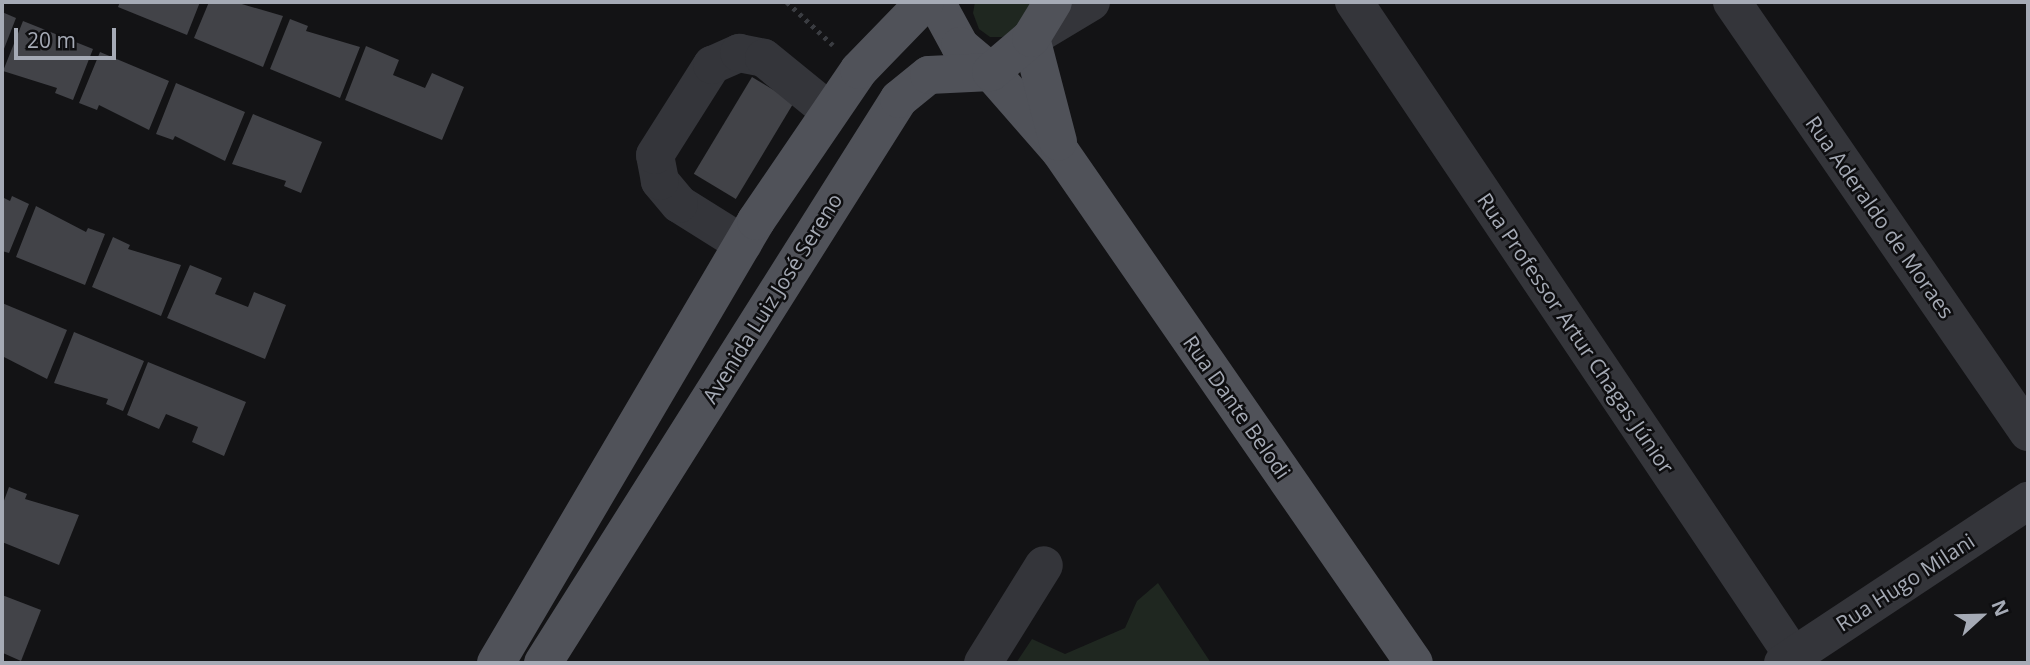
<!DOCTYPE html>
<meta charset="utf-8">
<style>
body{margin:0}
#map{position:relative;width:2030px;height:665px;overflow:hidden;background:#131315;font-family:"Open Sans",sans-serif}
div>[style]{position:absolute}
.green>*{inset:0;background:#1f2720}
.building>*{inset:0;background:#424348;transform-origin:0 0}
.path>*{height:4.5px;margin-top:-2.25px;transform-origin:0;background:repeating-linear-gradient(90deg,#3a3c41 0 3.5px,transparent 0 8.5px)}
.minor>*{height:38px;margin:-19px;padding:0 19px;transform-origin:19px;border-radius:19px;background:#34353a}
.major>*{height:38px;margin:-19px;padding:0 19px;transform-origin:19px;border-radius:19px;background:#505259}
span{translate:-50% -50%;white-space:nowrap;text-align:center;line-height:1.15;-webkit-text-stroke:5px #0e0e10;paint-order:stroke}
.street-label{font-size:21px;color:#a5aab5}
.frame{position:absolute;inset:0;border:4px solid #a5aab5;pointer-events:none}
.north{position:absolute;left:1946px;top:581px;width:70px;height:70px;-webkit-text-stroke:5px #0e0e10;paint-order:stroke;rotate:68deg;font-size:19px;font-weight:700;line-height:28px;text-align:center;color:#a5aab5}
.north::after{content:'';display:block;margin:auto;width:24px;height:32px;background:#a5aab5;clip-path:polygon(50% 0,100% 100%,50% 72%,0 100%)}
.scale{position:absolute;left:14px;top:28px;width:102px;height:32px;box-sizing:border-box;border:4px solid #a5aab5;border-top:0;padding-left:9px;font-size:21px;line-height:24px;white-space:nowrap;color:#a5aab5;-webkit-text-stroke:5px #0e0e10;paint-order:stroke}
</style>
<div id="map">
<div class="green">
<div style="clip-path:polygon(975px 2px,1039px 2px,1027px 24px,1002px 37px,990px 37px,979px 29px,973px 13px)"></div>
<div style="clip-path:polygon(1158px 583px,1211px 663px,1016px 663px,1032px 639px,1065px 654px,1125px 628px,1137px 601px)"></div>
</div>
<div class="building">
<div style="clip-path:polygon(120px 2px,200px 2px,187px 35px,118px 7px)"></div>
<div style="clip-path:polygon(209px 2px,235px 2px,283px 16px,263px 67px,194px 38px)"></div>
<div style="clip-path:polygon(2px 12px,16px 18px,2px 54px)"></div>
<div style="clip-path:polygon(290px 19px,308px 26px,306px 31px,360px 47px,340px 98px,270px 69px)"></div>
<div style="clip-path:polygon(23px 21px,93px 49px,73px 100px,55px 93px,57px 88px,3px 71px)"></div>
<div style="clip-path:polygon(366px 46px,399px 60px,393px 75px,425px 88px,432px 73px,464px 87px,442px 140px,345px 100px)"></div>
<div style="clip-path:polygon(100px 52px,169px 81px,149px 130px,99px 105px,97px 110px,79px 103px)"></div>
<div style="left:752px;top:77px;width:49px;height:113px;rotate:31deg"></div>
<div style="clip-path:polygon(176px 83px,245px 112px,225px 161px,175px 136px,173px 140px,156px 134px)"></div>
<div style="clip-path:polygon(253px 114px,322px 142px,301px 193px,284px 186px,286px 181px,232px 164px)"></div>
<div style="clip-path:polygon(12px 196px,29px 204px,9px 253px,2px 251px,2px 197px,10px 201px)"></div>
<div style="clip-path:polygon(36px 206px,86px 232px,88px 228px,105px 234px,85px 285px,16px 257px)"></div>
<div style="clip-path:polygon(113px 237px,130px 245px,128px 249px,181px 265px,161px 316px,92px 287px)"></div>
<div style="clip-path:polygon(190px 265px,222px 278px,215px 294px,248px 307px,254px 292px,286px 305px,265px 359px,167px 318px)"></div>
<div style="clip-path:polygon(2px 303px,67px 330px,47px 379px,2px 356px)"></div>
<div style="clip-path:polygon(74px 332px,144px 361px,123px 411px,106px 404px,108px 399px,54px 383px)"></div>
<div style="clip-path:polygon(148px 362px,246px 402px,224px 456px,192px 442px,198px 427px,166px 414px,159px 429px,127px 415px)"></div>
<div style="clip-path:polygon(9px 487px,27px 494px,25px 499px,79px 515px,59px 565px,2px 542px,2px 506px)"></div>
<div style="clip-path:polygon(2px 595px,41px 610px,21px 661px,3px 653px)"></div>
</div>
<div class="path">
<div style="left:787px;top:2px;width:63px;rotate:43.1deg"></div>
</div>
<div class="minor">
<div style="left:1354px;top:2px;width:796px;rotate:56.11deg"></div>
<div style="left:1732px;top:2px;width:522px;rotate:55.46deg"></div>
<div style="left:1031px;top:38px;width:70px;rotate:-31deg"></div>
<div style="left:743px;top:244px;width:75px;rotate:-148deg"></div>
<div style="left:679px;top:204px;width:30px;rotate:-130deg"></div>
<div style="left:660px;top:181px;width:26px;rotate:-101deg"></div>
<div style="left:655px;top:155px;width:107px;rotate:-57.7deg"></div>
<div style="left:712px;top:65px;width:30px;rotate:-24deg"></div>
<div style="left:739px;top:53px;width:25px;rotate:11deg"></div>
<div style="left:764px;top:58px;width:84px;rotate:39.2deg"></div>
<div style="left:983px;top:663px;width:115px;rotate:-58.1deg"></div>
<div style="left:1783px;top:663px;width:294px;rotate:-33.5deg"></div>
</div>
<div class="major">
<div style="left:936px;top:2px;width:50px;rotate:61.4deg"></div>
<div style="left:960px;top:46px;width:40px;rotate:40deg"></div>
<div style="left:991px;top:72px;width:105px;rotate:48.9deg"></div>
<div style="left:1060px;top:151px;width:622px;rotate:55.34deg"></div>
<div style="left:1031px;top:38px;width:107px;rotate:75.4deg"></div>
<div style="left:496px;top:663px;width:513px;rotate:-59.53deg"></div>
<div style="left:756px;top:221px;width:183px;rotate:-55.7deg"></div>
<div style="left:859px;top:70px;width:95px;rotate:-45.9deg"></div>
<div style="left:543px;top:663px;width:667px;rotate:-57.74deg"></div>
<div style="left:899px;top:99px;width:38px;rotate:-39deg"></div>
<div style="left:929px;top:75px;width:62px;rotate:-2.8deg"></div>
<div style="left:991px;top:72px;width:52px;rotate:-40.4deg"></div>
<div style="left:1031px;top:38px;width:42px;rotate:-58.6deg"></div>
</div>
<div class="street-label">
<span style="left:1880px;top:217px;rotate:55deg">Rua Aderaldo de Moraes</span>
<span style="left:772px;top:298px;rotate:-58deg">Avenida Luiz José Sereno</span>
<span style="left:1576px;top:333px;rotate:56deg">Rua Professor Artur Chagas Júnior</span>
<span style="left:1237px;top:407px;rotate:55deg">Rua Dante Belodi</span>
<span style="left:1905px;top:582px;rotate:-33deg">Rua Hugo Milani</span>
</div>
<div class="frame"></div>
<div class="north">N</div>
<div class="scale">20 m</div>
</div>
